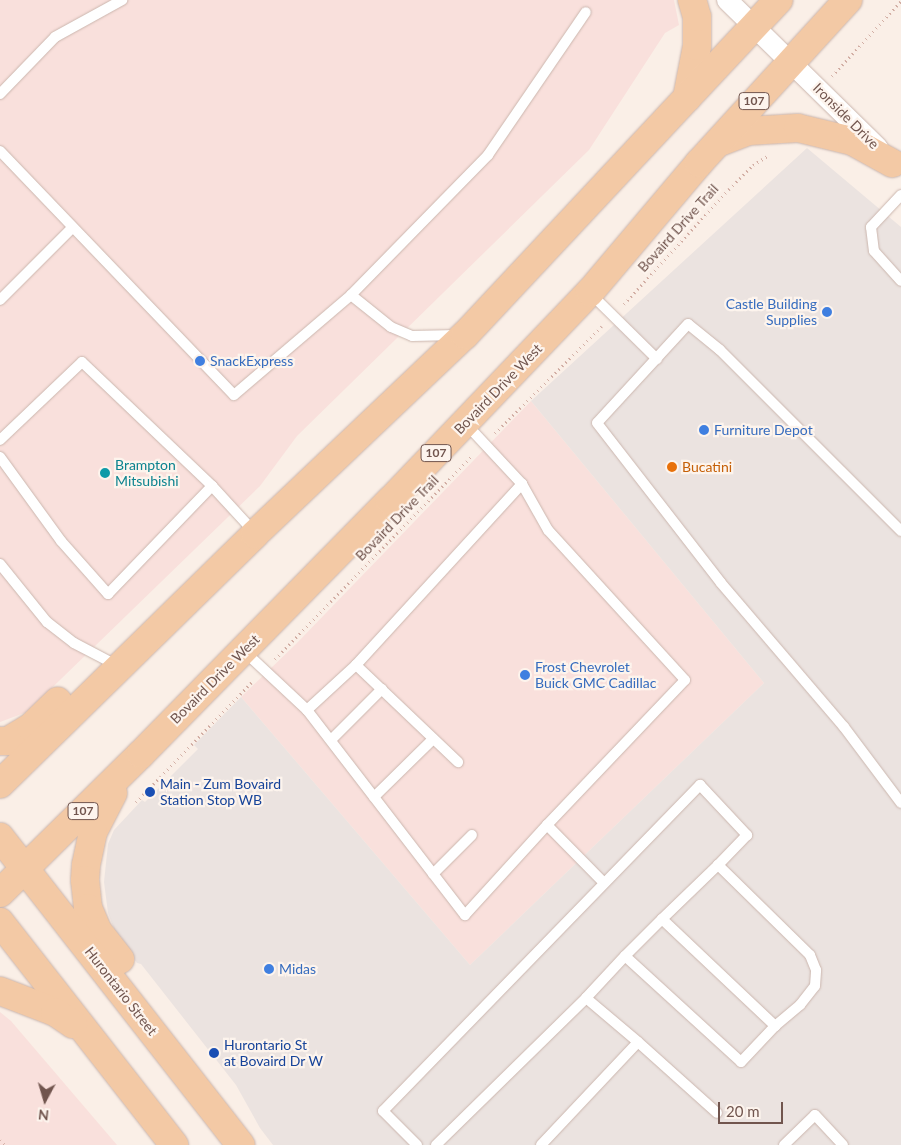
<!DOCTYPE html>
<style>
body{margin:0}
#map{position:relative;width:901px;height:1145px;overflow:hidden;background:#faefe7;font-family:Lato,sans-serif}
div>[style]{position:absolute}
.commercial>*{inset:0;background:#f9e0dc}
.industrial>*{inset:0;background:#ebe3e0}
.path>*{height:3px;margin-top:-1.5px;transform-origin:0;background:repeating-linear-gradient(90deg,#d2aea4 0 1px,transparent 0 5px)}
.roads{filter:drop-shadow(0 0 1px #cbb6ae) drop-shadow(0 0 1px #cbb6ae)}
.lane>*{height:10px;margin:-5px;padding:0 5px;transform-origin:5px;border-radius:5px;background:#fff}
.street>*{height:20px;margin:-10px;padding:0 10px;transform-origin:10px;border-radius:10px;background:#fff}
.primary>*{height:28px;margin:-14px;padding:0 14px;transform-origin:14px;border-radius:14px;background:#f3c9a5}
.dots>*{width:14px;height:14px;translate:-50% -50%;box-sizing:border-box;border:2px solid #fdf4ed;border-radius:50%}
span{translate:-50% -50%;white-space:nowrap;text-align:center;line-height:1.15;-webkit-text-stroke:4.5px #fdf4ed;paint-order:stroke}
.shield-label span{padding:1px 4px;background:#fdf4ed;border:1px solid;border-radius:4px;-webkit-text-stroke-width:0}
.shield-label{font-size:12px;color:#71554e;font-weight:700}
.street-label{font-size:14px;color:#71554e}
.shop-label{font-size:14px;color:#366cbe}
.right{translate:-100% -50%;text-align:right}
.left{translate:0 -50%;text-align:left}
.culture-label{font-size:14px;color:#0d838f}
.food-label{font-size:14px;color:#c56008}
.transit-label{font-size:14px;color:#164399}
.north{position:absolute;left:20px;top:1075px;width:50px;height:50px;-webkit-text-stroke:4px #fdf4ed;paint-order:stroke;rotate:186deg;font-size:14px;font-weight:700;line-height:20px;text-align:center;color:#71554e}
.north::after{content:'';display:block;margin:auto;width:18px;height:22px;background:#71554e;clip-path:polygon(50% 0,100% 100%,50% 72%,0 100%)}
.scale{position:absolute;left:718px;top:1102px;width:65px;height:22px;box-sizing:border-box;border:2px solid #71554e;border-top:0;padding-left:6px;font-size:15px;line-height:18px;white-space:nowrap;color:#71554e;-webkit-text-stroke:4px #fdf4ed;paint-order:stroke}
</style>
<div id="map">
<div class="commercial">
<div style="clip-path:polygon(0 0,674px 0,679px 25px,665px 33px,589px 150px,297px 436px,260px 486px,27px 712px,0 722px)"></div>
<div style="clip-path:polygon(531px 401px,764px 683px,470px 965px,241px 697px,296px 644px)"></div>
<div style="clip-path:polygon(0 1012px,11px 1021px,117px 1145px,0 1145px)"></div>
</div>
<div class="industrial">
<div style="clip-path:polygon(807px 148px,901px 227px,901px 1145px,273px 1145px,260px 1128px,236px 1085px,141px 964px,137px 963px,114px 929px,108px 913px,104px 882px,108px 844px,114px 830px,142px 800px,145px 802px,198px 749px,194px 745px,241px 697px,470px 965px,764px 683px,531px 401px)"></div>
</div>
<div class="path">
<div style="left:832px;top:76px;width:102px;rotate:-47.4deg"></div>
<div style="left:624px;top:304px;width:156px;rotate:-47.6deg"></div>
<div style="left:729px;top:189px;width:34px;rotate:-45deg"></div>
<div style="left:753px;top:165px;width:19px;rotate:-32deg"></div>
<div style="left:495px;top:433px;width:151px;rotate:-45deg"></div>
<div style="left:275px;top:659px;width:284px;rotate:-45.9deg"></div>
<div style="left:136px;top:802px;width:168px;rotate:-46deg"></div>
<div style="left:0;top:1140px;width:7px;rotate:45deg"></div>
</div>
<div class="roads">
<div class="lane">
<div style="left:0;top:94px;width:79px;rotate:-46deg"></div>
<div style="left:55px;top:37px;width:77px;rotate:-28.9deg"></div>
<div style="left:0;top:151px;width:338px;rotate:46.2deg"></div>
<div style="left:234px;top:395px;width:154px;rotate:-40.5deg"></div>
<div style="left:351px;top:295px;width:196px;rotate:-45.6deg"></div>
<div style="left:488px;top:155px;width:173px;rotate:-55.6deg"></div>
<div style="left:901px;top:195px;width:44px;rotate:133.2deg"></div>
<div style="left:871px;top:227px;width:24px;rotate:83deg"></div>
<div style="left:874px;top:251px;width:40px;rotate:48deg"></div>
<div style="left:590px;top:293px;width:94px;rotate:44.6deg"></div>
<div style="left:351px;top:295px;width:51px;rotate:38.7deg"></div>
<div style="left:391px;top:327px;width:23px;rotate:23deg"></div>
<div style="left:412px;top:336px;width:45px;rotate:-1.3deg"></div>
<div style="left:0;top:300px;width:102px;rotate:-45deg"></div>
<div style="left:0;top:440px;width:113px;rotate:-43.6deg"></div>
<div style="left:82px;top:362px;width:180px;rotate:43.6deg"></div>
<div style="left:212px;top:486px;width:64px;rotate:47.5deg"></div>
<div style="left:0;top:457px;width:104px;rotate:54deg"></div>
<div style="left:61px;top:541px;width:71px;rotate:48.4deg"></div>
<div style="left:108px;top:594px;width:150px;rotate:-46.1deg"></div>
<div style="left:901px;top:531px;width:256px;rotate:-135deg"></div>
<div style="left:720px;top:350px;width:41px;rotate:-140.9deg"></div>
<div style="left:688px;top:324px;width:134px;rotate:132.6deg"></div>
<div style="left:597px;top:423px;width:202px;rotate:52.2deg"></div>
<div style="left:721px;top:583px;width:189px;rotate:49.5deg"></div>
<div style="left:844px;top:727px;width:95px;rotate:53.1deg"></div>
<div style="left:0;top:564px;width:75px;rotate:51deg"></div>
<div style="left:47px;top:622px;width:34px;rotate:38deg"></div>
<div style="left:74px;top:643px;width:50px;rotate:27.6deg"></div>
<div style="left:244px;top:651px;width:86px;rotate:43.1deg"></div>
<div style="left:307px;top:710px;width:67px;rotate:-42.6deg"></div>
<div style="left:356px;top:665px;width:246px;rotate:-47.5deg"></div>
<div style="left:522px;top:484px;width:82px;rotate:-133deg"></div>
<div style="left:356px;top:665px;width:141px;rotate:43.6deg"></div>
<div style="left:307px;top:710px;width:259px;rotate:52.4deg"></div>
<div style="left:465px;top:915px;width:122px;rotate:-47.7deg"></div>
<div style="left:547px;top:825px;width:200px;rotate:-46.4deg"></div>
<div style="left:685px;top:680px;width:203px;rotate:-132.4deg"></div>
<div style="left:548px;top:530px;width:53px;rotate:-119.5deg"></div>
<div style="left:331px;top:740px;width:72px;rotate:-45deg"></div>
<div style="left:374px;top:797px;width:83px;rotate:-44.5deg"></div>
<div style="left:547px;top:825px;width:80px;rotate:45.5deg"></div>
<div style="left:433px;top:874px;width:55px;rotate:-45deg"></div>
<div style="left:662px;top:919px;width:156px;rotate:43.4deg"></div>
<div style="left:625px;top:956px;width:157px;rotate:42.4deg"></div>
<div style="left:741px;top:1062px;width:50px;rotate:-46.6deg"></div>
<div style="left:775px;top:1026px;width:33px;rotate:-40deg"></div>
<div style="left:800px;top:1005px;width:24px;rotate:-52deg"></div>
<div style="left:815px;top:986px;width:16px;rotate:-86deg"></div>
<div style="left:816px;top:970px;width:16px;rotate:-112deg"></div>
<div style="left:810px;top:955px;width:129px;rotate:-135.6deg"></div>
<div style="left:718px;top:865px;width:78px;rotate:136deg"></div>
<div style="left:662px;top:919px;width:52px;rotate:135deg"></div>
<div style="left:625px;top:956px;width:57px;rotate:132.9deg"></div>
<div style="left:586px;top:998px;width:68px;rotate:40.2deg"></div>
<div style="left:417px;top:1145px;width:48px;rotate:-135deg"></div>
<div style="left:383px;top:1111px;width:455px;rotate:-45.8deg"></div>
<div style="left:700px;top:785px;width:69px;rotate:46.8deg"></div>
<div style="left:747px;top:835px;width:42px;rotate:134deg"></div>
<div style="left:436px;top:1145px;width:210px;rotate:-44.4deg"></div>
<div style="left:541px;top:1145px;width:141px;rotate:-46.7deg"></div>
<div style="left:638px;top:1042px;width:106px;rotate:41.9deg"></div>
<div style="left:784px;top:1145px;width:43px;rotate:-44.1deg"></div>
<div style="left:815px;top:1115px;width:41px;rotate:47deg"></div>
</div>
<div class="street">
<div style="left:727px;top:0;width:211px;rotate:44.4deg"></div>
</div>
<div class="primary">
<div style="left:687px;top:98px;width:53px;rotate:-79.1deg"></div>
<div style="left:697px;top:46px;width:29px;rotate:-90deg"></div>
<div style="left:697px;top:17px;width:18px;rotate:-106deg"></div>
<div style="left:720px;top:142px;width:30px;rotate:-21deg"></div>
<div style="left:748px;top:131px;width:50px;rotate:-3.4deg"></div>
<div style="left:798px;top:128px;width:56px;rotate:13.5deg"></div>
<div style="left:852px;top:141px;width:46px;rotate:28.8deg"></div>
<div style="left:0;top:741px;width:8px"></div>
<div style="left:8px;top:741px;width:27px;rotate:-31deg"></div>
<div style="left:31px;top:727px;width:37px;rotate:-44deg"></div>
<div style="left:0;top:784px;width:357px;rotate:-44.4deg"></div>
<div style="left:255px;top:534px;width:289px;rotate:-43.5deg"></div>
<div style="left:465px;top:335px;width:459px;rotate:-46.9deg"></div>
<div style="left:113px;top:793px;width:44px;rotate:117.1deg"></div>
<div style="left:93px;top:832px;width:34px;rotate:102deg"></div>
<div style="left:86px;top:865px;width:15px;rotate:94deg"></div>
<div style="left:85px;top:880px;width:28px;rotate:84deg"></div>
<div style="left:88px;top:908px;width:25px;rotate:67deg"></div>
<div style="left:98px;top:931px;width:36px;rotate:52deg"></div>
<div style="left:0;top:837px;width:391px;rotate:52deg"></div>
<div style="left:0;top:893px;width:198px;rotate:-44.6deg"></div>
<div style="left:141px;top:754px;width:355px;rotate:-45.5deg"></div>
<div style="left:390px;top:501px;width:289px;rotate:-46.3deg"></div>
<div style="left:590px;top:292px;width:169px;rotate:-49.8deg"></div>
<div style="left:699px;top:163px;width:221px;rotate:-47.6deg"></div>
<div style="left:0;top:922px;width:283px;rotate:52deg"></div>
<div style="left:0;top:991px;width:59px;rotate:20.9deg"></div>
<div style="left:55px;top:1012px;width:22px;rotate:34deg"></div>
</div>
</div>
<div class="dots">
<div style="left:827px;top:312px;background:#3f7fe0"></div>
<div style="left:200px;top:361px;background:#3f7fe0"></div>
<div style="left:704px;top:430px;background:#3f7fe0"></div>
<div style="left:672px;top:467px;background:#e8710a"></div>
<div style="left:105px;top:473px;background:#0f9aa8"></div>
<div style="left:525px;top:675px;background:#3f7fe0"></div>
<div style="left:150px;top:792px;background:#1a4fb4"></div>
<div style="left:269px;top:969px;background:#3f7fe0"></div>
<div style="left:214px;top:1053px;background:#1a4fb4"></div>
</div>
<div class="shield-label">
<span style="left:754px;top:101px">107</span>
<span style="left:436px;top:453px">107</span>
<span style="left:83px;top:811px">107</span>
</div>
<div class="street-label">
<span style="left:846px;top:116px;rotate:45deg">Ironside Drive</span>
<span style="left:678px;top:228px;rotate:-48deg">Bovaird Drive Trail</span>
<span style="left:498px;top:389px;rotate:-46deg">Bovaird Drive West</span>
<span style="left:397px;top:518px;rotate:-46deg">Bovaird Drive Trail</span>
<span style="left:215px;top:679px;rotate:-45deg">Bovaird Drive West</span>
<span style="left:121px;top:991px;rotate:52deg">Hurontario Street</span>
</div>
<div class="shop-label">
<span class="right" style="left:817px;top:312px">Castle Building<br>Supplies</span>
<span class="left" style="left:210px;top:361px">SnackExpress</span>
<span class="left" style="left:714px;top:430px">Furniture Depot</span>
<span class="left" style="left:535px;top:675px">Frost Chevrolet<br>Buick GMC Cadillac</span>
<span class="left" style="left:279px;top:969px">Midas</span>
</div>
<div class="culture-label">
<span class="left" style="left:115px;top:473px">Brampton<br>Mitsubishi</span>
</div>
<div class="food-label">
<span class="left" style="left:682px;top:467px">Bucatini</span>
</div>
<div class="transit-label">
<span class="left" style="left:160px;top:792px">Main - Zum Bovaird<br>Station Stop WB</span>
<span class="left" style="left:224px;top:1053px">Hurontario St<br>at Bovaird Dr W</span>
</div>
<div class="north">N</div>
<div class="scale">20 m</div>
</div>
